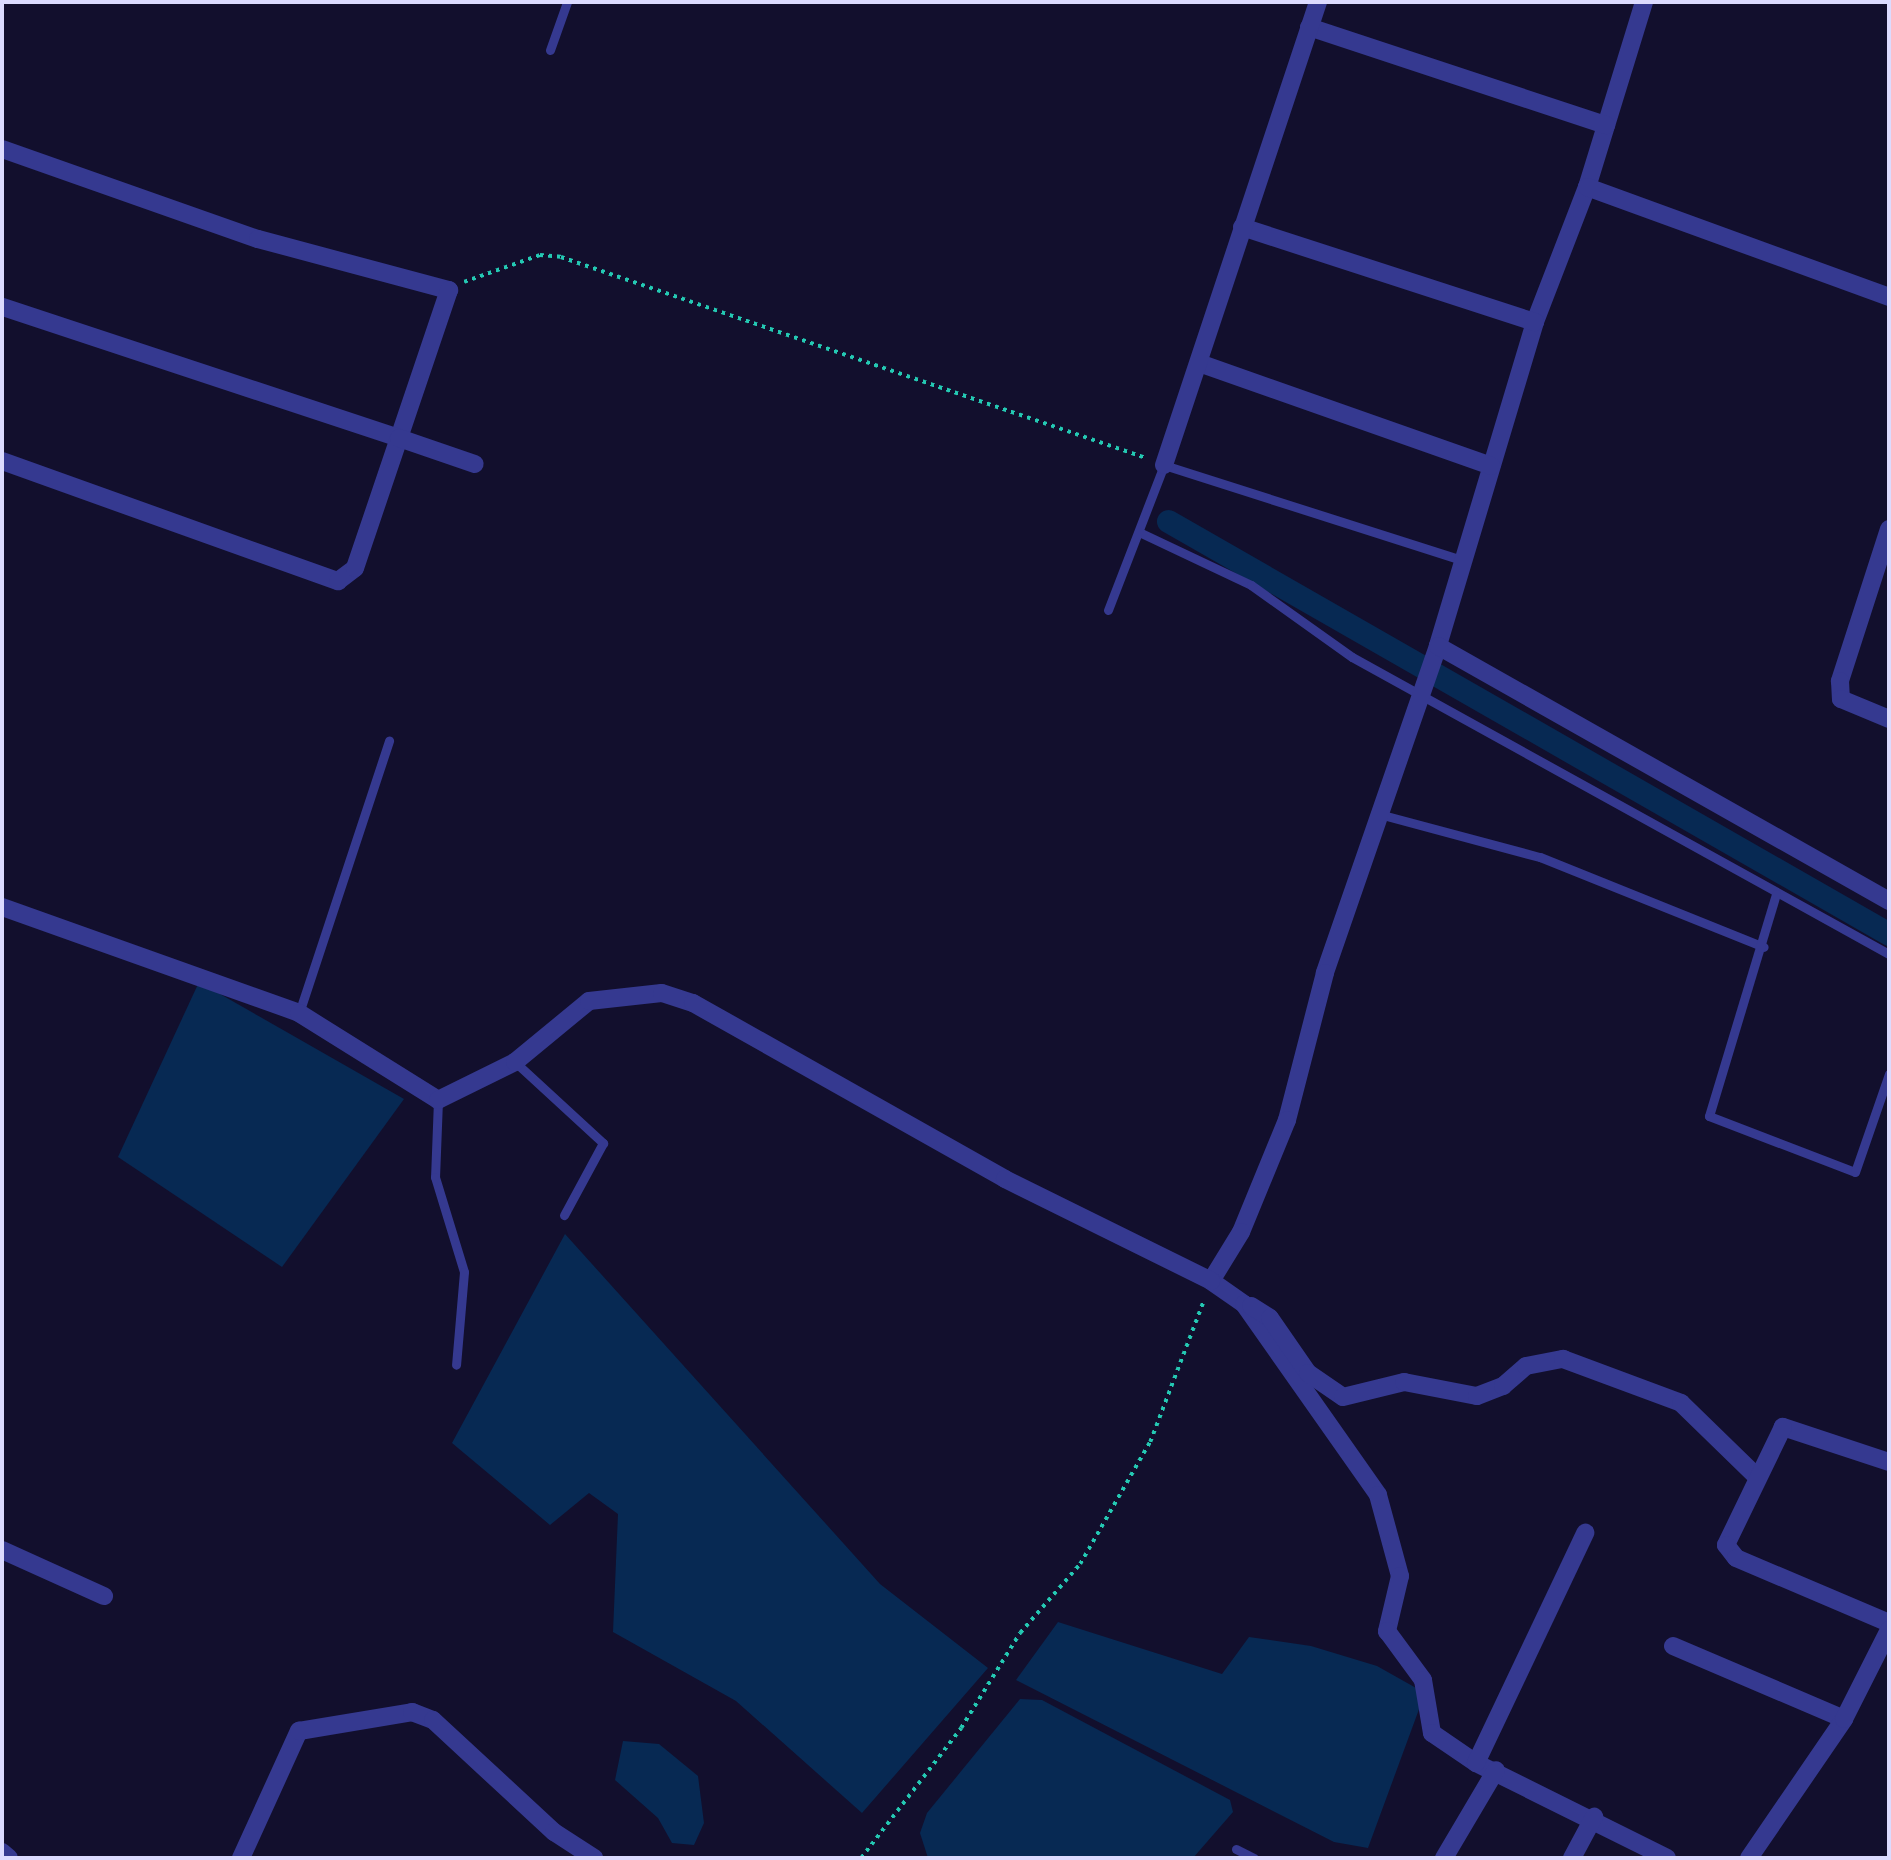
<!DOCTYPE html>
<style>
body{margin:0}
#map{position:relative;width:1891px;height:1860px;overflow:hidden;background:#120f2d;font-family:"Source Sans 3",sans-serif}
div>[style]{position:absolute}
.water>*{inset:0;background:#072953}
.canal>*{height:23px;margin:-11.5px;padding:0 11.5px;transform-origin:11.5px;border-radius:11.5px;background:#072953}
.path>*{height:3.5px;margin-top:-1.75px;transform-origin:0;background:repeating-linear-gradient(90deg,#24c9b3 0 3.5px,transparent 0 8.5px)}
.lane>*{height:9px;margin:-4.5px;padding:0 4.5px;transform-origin:4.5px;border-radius:4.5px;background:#353990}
.street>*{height:18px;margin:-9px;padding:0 9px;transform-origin:9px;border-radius:9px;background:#353990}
span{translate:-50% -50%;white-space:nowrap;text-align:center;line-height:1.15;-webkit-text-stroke:6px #120f2d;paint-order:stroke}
.frame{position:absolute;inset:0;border:4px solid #dcdbff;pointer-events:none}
</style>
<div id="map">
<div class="water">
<div style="clip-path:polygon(199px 982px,404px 1099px,282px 1267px,118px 1157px)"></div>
<div style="clip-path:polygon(565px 1234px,880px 1584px,988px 1668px,862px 1813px,736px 1701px,613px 1632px,618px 1514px,589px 1493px,550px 1525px,452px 1443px)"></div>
<div style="clip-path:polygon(1058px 1622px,1222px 1674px,1249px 1637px,1311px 1646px,1377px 1666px,1425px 1693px,1368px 1848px,1334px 1842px,1016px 1680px)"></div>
<div style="clip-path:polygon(1020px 1699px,1042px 1700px,1230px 1800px,1233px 1812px,1193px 1858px,928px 1858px,920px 1833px,927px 1813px)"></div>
<div style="clip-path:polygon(623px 1741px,659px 1744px,698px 1776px,704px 1823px,694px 1845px,672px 1843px,658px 1818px,615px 1780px)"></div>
</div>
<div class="canal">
<div style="left:1168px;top:521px;width:831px;rotate:29.8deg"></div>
</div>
<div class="path">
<div style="left:464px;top:282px;width:81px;rotate:-19.6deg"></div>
<div style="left:540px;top:255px;width:21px;rotate:5deg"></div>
<div style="left:561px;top:257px;width:619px;rotate:18.96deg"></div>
<div style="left:861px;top:1858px;width:164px;rotate:-52.4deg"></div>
<div style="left:961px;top:1728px;width:112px;rotate:-58.2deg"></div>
<div style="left:1020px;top:1633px;width:91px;rotate:-49deg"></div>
<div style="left:1080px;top:1564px;width:141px;rotate:-60.2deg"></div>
<div style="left:1150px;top:1442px;width:152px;rotate:-69.2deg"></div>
</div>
<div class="lane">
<div style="left:550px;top:50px;width:51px;rotate:-70.5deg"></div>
<div style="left:1139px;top:532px;width:124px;rotate:25.3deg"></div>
<div style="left:1251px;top:585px;width:124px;rotate:35.5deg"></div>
<div style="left:1352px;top:657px;width:614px;rotate:28.95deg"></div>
<div style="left:1108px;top:610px;width:155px;rotate:-68.9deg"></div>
<div style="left:1164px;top:465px;width:312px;rotate:17.7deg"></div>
<div style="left:1379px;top:814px;width:167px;rotate:15deg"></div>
<div style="left:1540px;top:857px;width:241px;rotate:21.9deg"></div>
<div style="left:1776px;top:894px;width:232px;rotate:106.8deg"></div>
<div style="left:1709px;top:1116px;width:156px;rotate:21deg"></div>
<div style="left:1855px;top:1172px;width:104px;rotate:-70.9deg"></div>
<div style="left:299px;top:1013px;width:287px;rotate:-71.7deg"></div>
<div style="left:515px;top:1062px;width:120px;rotate:42.6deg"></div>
<div style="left:603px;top:1143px;width:82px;rotate:118.4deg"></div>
<div style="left:438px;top:1100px;width:77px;rotate:92.2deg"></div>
<div style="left:435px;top:1177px;width:99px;rotate:73deg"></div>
<div style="left:464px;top:1272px;width:93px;rotate:94.9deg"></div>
<div style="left:1236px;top:1849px;width:20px;rotate:27deg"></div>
</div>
<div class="street">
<div style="left:1644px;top:2px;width:194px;rotate:107.1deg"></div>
<div style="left:1587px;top:187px;width:145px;rotate:111.1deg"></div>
<div style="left:1535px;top:322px;width:338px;rotate:106.7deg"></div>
<div style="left:1438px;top:646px;width:346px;rotate:109.1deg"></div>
<div style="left:1325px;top:973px;width:152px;rotate:104.5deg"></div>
<div style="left:1287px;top:1120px;width:121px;rotate:112.3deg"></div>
<div style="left:1241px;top:1232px;width:57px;rotate:121.5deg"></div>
<div style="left:1211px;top:1281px;width:40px;rotate:34.9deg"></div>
<div style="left:1244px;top:1304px;width:233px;rotate:54.9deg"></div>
<div style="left:1378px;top:1495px;width:84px;rotate:74.8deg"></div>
<div style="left:1400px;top:1576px;width:57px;rotate:103.3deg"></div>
<div style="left:1387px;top:1631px;width:61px;rotate:53.7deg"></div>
<div style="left:1423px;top:1680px;width:54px;rotate:80.4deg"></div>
<div style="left:1432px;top:1733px;width:53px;rotate:34.3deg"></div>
<div style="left:1476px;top:1763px;width:213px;rotate:26.4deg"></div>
<div style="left:1309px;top:27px;width:313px;rotate:18.3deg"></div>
<div style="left:2px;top:149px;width:271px;rotate:19.4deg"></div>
<div style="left:258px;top:239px;width:198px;rotate:15deg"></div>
<div style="left:449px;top:290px;width:156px;rotate:108.7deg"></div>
<div style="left:399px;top:438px;width:418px;rotate:-161.7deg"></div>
<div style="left:1587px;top:187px;width:321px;rotate:20deg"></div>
<div style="left:1242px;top:227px;width:308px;rotate:18deg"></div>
<div style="left:1199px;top:363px;width:310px;rotate:19.4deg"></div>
<div style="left:2px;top:461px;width:357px;rotate:19.7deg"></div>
<div style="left:338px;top:581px;width:21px;rotate:-37deg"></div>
<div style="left:355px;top:568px;width:137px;rotate:-71.3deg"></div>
<div style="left:399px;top:438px;width:80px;rotate:18.9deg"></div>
<div style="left:1164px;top:465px;width:488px;rotate:-71.6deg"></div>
<div style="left:1889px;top:529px;width:160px;rotate:107.9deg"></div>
<div style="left:1840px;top:681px;width:18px;rotate:87deg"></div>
<div style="left:1841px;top:699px;width:52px;rotate:22.6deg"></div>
<div style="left:1438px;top:646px;width:518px;rotate:29.48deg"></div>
<div style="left:2px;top:907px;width:315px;rotate:19.6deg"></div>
<div style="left:299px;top:1013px;width:164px;rotate:32deg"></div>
<div style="left:438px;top:1100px;width:86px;rotate:-26.3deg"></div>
<div style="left:515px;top:1062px;width:96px;rotate:-39.5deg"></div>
<div style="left:589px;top:1001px;width:73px;rotate:-6.3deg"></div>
<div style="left:662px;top:993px;width:33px;rotate:18deg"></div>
<div style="left:693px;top:1003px;width:358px;rotate:29.4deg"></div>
<div style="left:1005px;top:1179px;width:230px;rotate:26.3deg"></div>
<div style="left:1251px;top:1306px;width:22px;rotate:32deg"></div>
<div style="left:1270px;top:1318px;width:67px;rotate:55.4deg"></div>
<div style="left:1308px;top:1373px;width:42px;rotate:34.4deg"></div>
<div style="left:1343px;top:1397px;width:63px;rotate:-13.8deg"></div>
<div style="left:1404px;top:1382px;width:74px;rotate:10.9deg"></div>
<div style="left:1477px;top:1396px;width:28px;rotate:-21deg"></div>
<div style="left:1503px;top:1386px;width:30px;rotate:-41deg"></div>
<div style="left:1526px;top:1366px;width:38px;rotate:-11deg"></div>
<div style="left:1563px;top:1359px;width:126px;rotate:20.4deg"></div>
<div style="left:1681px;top:1403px;width:105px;rotate:44.2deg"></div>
<div style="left:1889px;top:1462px;width:112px;rotate:-161.7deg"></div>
<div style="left:1783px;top:1427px;width:131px;rotate:115.8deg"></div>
<div style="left:1726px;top:1545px;width:16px;rotate:52deg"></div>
<div style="left:1736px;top:1558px;width:166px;rotate:23deg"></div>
<div style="left:2px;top:1550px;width:112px;rotate:24.3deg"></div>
<div style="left:1673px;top:1646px;width:186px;rotate:23.1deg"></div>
<div style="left:1476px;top:1763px;width:255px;rotate:-64.6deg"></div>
<div style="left:2px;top:1852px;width:9px;rotate:41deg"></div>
<div style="left:241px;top:1858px;width:140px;rotate:-65.5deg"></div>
<div style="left:299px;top:1731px;width:115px;rotate:-9.5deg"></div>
<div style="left:412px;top:1712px;width:22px;rotate:21deg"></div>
<div style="left:433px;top:1720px;width:165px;rotate:42.8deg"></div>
<div style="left:554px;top:1832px;width:48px;rotate:33deg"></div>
<div style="left:1444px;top:1858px;width:102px;rotate:-59.4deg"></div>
<div style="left:1572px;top:1858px;width:47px;rotate:-61.8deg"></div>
<div style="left:1749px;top:1858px;width:168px;rotate:-55.6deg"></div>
<div style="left:1844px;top:1719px;width:100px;rotate:-63.2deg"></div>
</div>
<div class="frame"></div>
</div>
